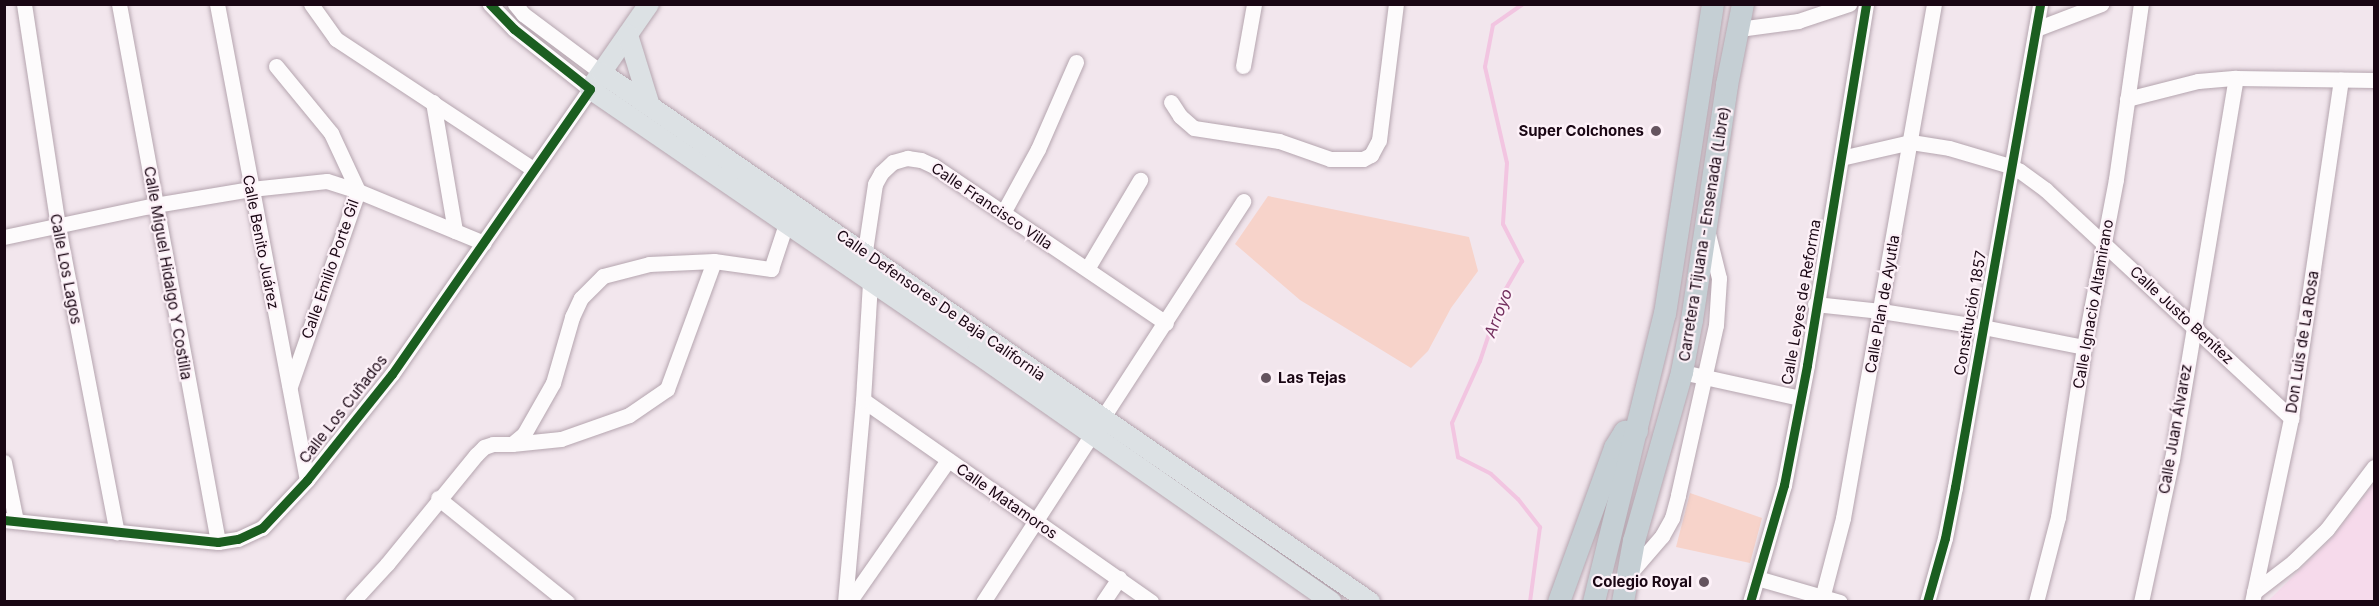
<!DOCTYPE html>
<meta charset="utf-8">
<style>
body{margin:0}
#map{position:relative;width:2379px;height:606px;overflow:hidden;background:#f2e6ed;font-family:Inter,sans-serif}
div>[style]{position:absolute}
.built>*{inset:0;background:#f6daeb}
.green>*{inset:0;background:#f7d3ca}
.stream>*{height:4px;margin:-2px;padding:0 2px;transform-origin:2px;border-radius:2px;background:#f2c5e1}
.roads{filter:drop-shadow(0 0 2px #b5a5af) drop-shadow(0 0 2px #b5a5af)}
.minor>*{height:15px;margin:-7.5px;padding:0 7.5px;transform-origin:7.5px;border-radius:7.5px;background:#fdfbfc}
.major>*{height:20px;margin:-10px;padding:0 10px;transform-origin:10px;border-radius:10px;background:#dce1e4}
.highway>*{height:22px;margin:-11px;padding:0 11px;transform-origin:11px;border-radius:11px;background:#c5cfd4}
.cycleway>*{height:9px;margin:-4.5px;padding:0 4.5px;transform-origin:4.5px;border-radius:4.5px;background:#1b5e20}
.dots>*{width:16px;height:16px;translate:-50% -50%;box-sizing:border-box;border:3px solid #fdf1f8;border-radius:50%}
span{translate:-50% -50%;white-space:nowrap;text-align:center;line-height:1.15;-webkit-text-stroke:4.5px #fdf1f8;paint-order:stroke}
.poi-label{font-size:15px;color:#190613;font-weight:700}
.right{translate:-100% -50%;text-align:right}
.left{translate:0 -50%;text-align:left}
.street-label{font-size:15px;color:#190613}
.water-label{font-size:16px;color:#732f5e;font-style:italic}
.frame{position:absolute;inset:0;border:6px solid #190613;pointer-events:none}
</style>
<div id="map">
<div class="built">
<div style="clip-path:polygon(2374px 483px,2374px 601px,2268px 601px,2332px 538px)"></div>
</div>
<div class="green">
<div style="clip-path:polygon(1268px 196px,1469px 237px,1478px 271px,1451px 308px,1428px 351px,1411px 368px,1300px 300px,1235px 244px)"></div>
<div style="clip-path:polygon(1690px 493px,1762px 518px,1750px 563px,1676px 547px)"></div>
</div>
<div class="stream">
<div style="left:1523px;top:4px;width:37px;rotate:145deg"></div>
<div style="left:1493px;top:25px;width:43px;rotate:100.8deg"></div>
<div style="left:1485px;top:67px;width:98px;rotate:77.1deg"></div>
<div style="left:1507px;top:163px;width:61px;rotate:93.8deg"></div>
<div style="left:1503px;top:224px;width:42px;rotate:62.8deg"></div>
<div style="left:1522px;top:261px;width:39px;rotate:120deg"></div>
<div style="left:1502px;top:295px;width:70px;rotate:108.4deg"></div>
<div style="left:1480px;top:361px;width:68px;rotate:114.3deg"></div>
<div style="left:1452px;top:423px;width:35px;rotate:80deg"></div>
<div style="left:1458px;top:457px;width:37px;rotate:27deg"></div>
<div style="left:1491px;top:474px;width:37px;rotate:43deg"></div>
<div style="left:1518px;top:499px;width:36px;rotate:52deg"></div>
<div style="left:1540px;top:527px;width:76px;rotate:97.6deg"></div>
</div>
<div class="roads">
<div class="minor">
<div style="left:24px;top:4px;width:226px;rotate:81.3deg"></div>
<div style="left:58px;top:227px;width:311px;rotate:79.1deg"></div>
<div style="left:119px;top:4px;width:547px;rotate:79.57deg"></div>
<div style="left:217px;top:4px;width:484px;rotate:79.3deg"></div>
<div style="left:311px;top:4px;width:43px;rotate:54.5deg"></div>
<div style="left:336px;top:39px;width:236px;rotate:33.4deg"></div>
<div style="left:515px;top:4px;width:13px;rotate:51deg"></div>
<div style="left:523px;top:14px;width:99px;rotate:36.8deg"></div>
<div style="left:1739px;top:29px;width:60px;rotate:-7.7deg"></div>
<div style="left:1798px;top:21px;width:54px;rotate:-18.4deg"></div>
<div style="left:2036px;top:29px;width:70px;rotate:-21deg"></div>
<div style="left:276px;top:66px;width:87px;rotate:50.6deg"></div>
<div style="left:331px;top:133px;width:64px;rotate:65deg"></div>
<div style="left:358px;top:191px;width:207px;rotate:109.2deg"></div>
<div style="left:1243px;top:66px;width:63px;rotate:-79.9deg"></div>
<div style="left:2127px;top:99px;width:73px;rotate:-14.2deg"></div>
<div style="left:2198px;top:81px;width:38px;rotate:-5deg"></div>
<div style="left:2236px;top:78px;width:138px;rotate:0.8deg"></div>
<div style="left:433px;top:102px;width:131px;rotate:80.3deg"></div>
<div style="left:1171px;top:102px;width:17px;rotate:57deg"></div>
<div style="left:1180px;top:116px;width:18px;rotate:41deg"></div>
<div style="left:1194px;top:128px;width:86px;rotate:8.7deg"></div>
<div style="left:1279px;top:141px;width:54px;rotate:19.4deg"></div>
<div style="left:1330px;top:159px;width:33px"></div>
<div style="left:1363px;top:159px;width:9px;rotate:-27deg"></div>
<div style="left:1371px;top:155px;width:17px;rotate:-62deg"></div>
<div style="left:1379px;top:140px;width:137px;rotate:-82.9deg"></div>
<div style="left:1841px;top:158px;width:72px;rotate:-12.9deg"></div>
<div style="left:1911px;top:142px;width:38px;rotate:9deg"></div>
<div style="left:1949px;top:148px;width:64px;rotate:16.4deg"></div>
<div style="left:2010px;top:166px;width:11px;rotate:27deg"></div>
<div style="left:2020px;top:171px;width:32px;rotate:36deg"></div>
<div style="left:2046px;top:190px;width:335px;rotate:42.9deg"></div>
<div style="left:1003px;top:213px;width:73px;rotate:-61.3deg"></div>
<div style="left:1038px;top:149px;width:95px;rotate:-66.4deg"></div>
<div style="left:4px;top:237px;width:154px;rotate:-12deg"></div>
<div style="left:155px;top:205px;width:97px;rotate:-9.5deg"></div>
<div style="left:251px;top:189px;width:76px;rotate:-6deg"></div>
<div style="left:327px;top:181px;width:33px;rotate:18deg"></div>
<div style="left:358px;top:191px;width:136px;rotate:22.4deg"></div>
<div style="left:865px;top:251px;width:68px;rotate:-81.5deg"></div>
<div style="left:875px;top:184px;width:13px;rotate:-61deg"></div>
<div style="left:881px;top:173px;width:16px;rotate:-43deg"></div>
<div style="left:893px;top:162px;width:15px;rotate:-16deg"></div>
<div style="left:907px;top:158px;width:14px;rotate:8deg"></div>
<div style="left:921px;top:160px;width:14px;rotate:25deg"></div>
<div style="left:934px;top:166px;width:280px;rotate:34.1deg"></div>
<div style="left:1087px;top:269px;width:104px;rotate:-59.2deg"></div>
<div style="left:1815px;top:304px;width:66px;rotate:6.1deg"></div>
<div style="left:1881px;top:311px;width:103px;rotate:8.9deg"></div>
<div style="left:1983px;top:327px;width:103px;rotate:11.2deg"></div>
<div style="left:1682px;top:372px;width:121px;rotate:12.4deg"></div>
<div style="left:863px;top:400px;width:352px;rotate:35deg"></div>
<div style="left:512px;top:444px;width:49px;rotate:-5.8deg"></div>
<div style="left:561px;top:439px;width:72px;rotate:-19.4deg"></div>
<div style="left:629px;top:415px;width:46px;rotate:-34.4deg"></div>
<div style="left:667px;top:389px;width:136px;rotate:-69.8deg"></div>
<div style="left:4px;top:462px;width:60px;rotate:78.5deg"></div>
<div style="left:438px;top:498px;width:166px;rotate:38.9deg"></div>
<div style="left:4px;top:520px;width:215px;rotate:5.9deg"></div>
<div style="left:218px;top:542px;width:20px;rotate:-9deg"></div>
<div style="left:238px;top:539px;width:26px;rotate:-25deg"></div>
<div style="left:262px;top:528px;width:66px;rotate:-46.8deg"></div>
<div style="left:307px;top:480px;width:136px;rotate:-51.3deg"></div>
<div style="left:392px;top:374px;width:347px;rotate:-55.2deg"></div>
<div style="left:590px;top:89px;width:97px;rotate:-141.7deg"></div>
<div style="left:514px;top:29px;width:35px;rotate:-134deg"></div>
<div style="left:1630px;top:573px;width:49px;rotate:-49.1deg"></div>
<div style="left:1662px;top:536px;width:21px;rotate:-61deg"></div>
<div style="left:1672px;top:518px;width:24px;rotate:-75deg"></div>
<div style="left:1678px;top:495px;width:174px;rotate:-77.4deg"></div>
<div style="left:1716px;top:325px;width:47px;rotate:-86.3deg"></div>
<div style="left:1719px;top:278px;width:45px;rotate:-104deg"></div>
<div style="left:1757px;top:578px;width:86px;rotate:16.1deg"></div>
<div style="left:2254px;top:592px;width:49px;rotate:-37.6deg"></div>
<div style="left:2293px;top:562px;width:47px;rotate:-44.1deg"></div>
<div style="left:2327px;top:529px;width:78px;rotate:-52.8deg"></div>
<div style="left:352px;top:602px;width:52px;rotate:-47.4deg"></div>
<div style="left:387px;top:564px;width:141px;rotate:-50.8deg"></div>
<div style="left:476px;top:455px;width:11px;rotate:-45deg"></div>
<div style="left:484px;top:447px;width:9px;rotate:-18deg"></div>
<div style="left:493px;top:444px;width:19px"></div>
<div style="left:512px;top:444px;width:16px;rotate:-40deg"></div>
<div style="left:524px;top:434px;width:59px;rotate:-60.4deg"></div>
<div style="left:553px;top:383px;width:69px;rotate:-73.9deg"></div>
<div style="left:572px;top:317px;width:21px;rotate:-65deg"></div>
<div style="left:581px;top:298px;width:31px;rotate:-45deg"></div>
<div style="left:603px;top:276px;width:48px;rotate:-14.6deg"></div>
<div style="left:649px;top:264px;width:65px;rotate:-2.6deg"></div>
<div style="left:714px;top:261px;width:58px;rotate:8deg"></div>
<div style="left:771px;top:269px;width:47px;rotate:-71.6deg"></div>
<div style="left:845px;top:602px;width:203px;rotate:-84.9deg"></div>
<div style="left:863px;top:400px;width:118px;rotate:-86.6deg"></div>
<div style="left:849px;top:602px;width:173px;rotate:-55.1deg"></div>
<div style="left:983px;top:602px;width:478px;rotate:-57deg"></div>
<div style="left:1103px;top:602px;width:29px;rotate:-56deg"></div>
<div style="left:1750px;top:602px;width:122px;rotate:-73.8deg"></div>
<div style="left:1784px;top:485px;width:122px;rotate:-79.1deg"></div>
<div style="left:1807px;top:365px;width:366px;rotate:-80.7deg"></div>
<div style="left:1821px;top:602px;width:87px;rotate:-75.3deg"></div>
<div style="left:1843px;top:518px;width:522px;rotate:-79.96deg"></div>
<div style="left:1927px;top:602px;width:66px;rotate:-74.3deg"></div>
<div style="left:1945px;top:538px;width:52px;rotate:-78.9deg"></div>
<div style="left:1955px;top:487px;width:490px;rotate:-80deg"></div>
<div style="left:2036px;top:602px;width:88px;rotate:-75.5deg"></div>
<div style="left:2058px;top:517px;width:172px;rotate:-81.3deg"></div>
<div style="left:2084px;top:347px;width:171px;rotate:-79.2deg"></div>
<div style="left:2116px;top:179px;width:177px;rotate:-81.9deg"></div>
<div style="left:2141px;top:602px;width:146px;rotate:-77.8deg"></div>
<div style="left:2172px;top:459px;width:386px;rotate:-80.5deg"></div>
<div style="left:2252px;top:602px;width:188px;rotate:-78deg"></div>
<div style="left:2291px;top:418px;width:342px;rotate:-81.6deg"></div>
</div>
<div class="major">
<div style="left:649px;top:4px;width:103px;rotate:124.8deg"></div>
<div style="left:590px;top:89px;width:468px;rotate:34.4deg"></div>
<div style="left:976px;top:353px;width:434px;rotate:35deg"></div>
<div style="left:628px;top:35px;width:74px;rotate:72.8deg"></div>
<div style="left:602px;top:73px;width:933px;rotate:34.56deg"></div>
</div>
<div class="highway">
<div style="left:1559px;top:602px;width:164px;rotate:-70deg"></div>
<div style="left:1615px;top:448px;width:19px;rotate:-58deg"></div>
<div style="left:1625px;top:432px;width:12px;rotate:-5deg"></div>
<div style="left:1594px;top:602px;width:297px;rotate:-76.2deg"></div>
<div style="left:1665px;top:314px;width:314px;rotate:-81.2deg"></div>
<div style="left:1623px;top:602px;width:62px;rotate:-79.8deg"></div>
<div style="left:1634px;top:541px;width:176px;rotate:-74.1deg"></div>
<div style="left:1682px;top:372px;width:53px;rotate:-79.1deg"></div>
<div style="left:1692px;top:320px;width:238px;rotate:-81.5deg"></div>
<div style="left:1727px;top:85px;width:83px;rotate:-78.8deg"></div>
</div>
</div>
<div class="cycleway">
<div style="left:4px;top:520px;width:215px;rotate:5.9deg"></div>
<div style="left:218px;top:542px;width:20px;rotate:-9deg"></div>
<div style="left:238px;top:539px;width:26px;rotate:-25deg"></div>
<div style="left:262px;top:528px;width:66px;rotate:-46.8deg"></div>
<div style="left:307px;top:480px;width:136px;rotate:-51.3deg"></div>
<div style="left:392px;top:374px;width:347px;rotate:-55.2deg"></div>
<div style="left:590px;top:89px;width:97px;rotate:-141.7deg"></div>
<div style="left:514px;top:29px;width:35px;rotate:-134deg"></div>
<div style="left:1750px;top:602px;width:122px;rotate:-73.8deg"></div>
<div style="left:1784px;top:485px;width:122px;rotate:-79.1deg"></div>
<div style="left:1807px;top:365px;width:366px;rotate:-80.7deg"></div>
<div style="left:1927px;top:602px;width:66px;rotate:-74.3deg"></div>
<div style="left:1945px;top:538px;width:52px;rotate:-78.9deg"></div>
<div style="left:1955px;top:487px;width:490px;rotate:-80deg"></div>
</div>
<div class="dots">
<div style="left:1656px;top:131px;background:#65545f"></div>
<div style="left:1266px;top:378px;background:#65545f"></div>
<div style="left:1704px;top:582px;background:#65545f"></div>
</div>
<div class="poi-label">
<span class="right" style="left:1644px;top:131px">Super Colchones</span>
<span class="left" style="left:1278px;top:378px">Las Tejas</span>
<span class="right" style="left:1692px;top:582px">Colegio Royal</span>
</div>
<div class="street-label">
<span style="left:992px;top:206px;rotate:34deg">Calle Francisco Villa</span>
<span style="left:1704px;top:234px;rotate:-81deg">Carretera Tijuana - Ensenada (Libre)</span>
<span style="left:261px;top:242px;rotate:79deg">Calle Benito Juárez</span>
<span style="left:66px;top:269px;rotate:79deg">Calle Los Lagos</span>
<span style="left:330px;top:269px;rotate:-71deg">Calle Emilio Porte Gil</span>
<span style="left:168px;top:273px;rotate:80deg">Calle Miguel Hidalgo Y Costilla</span>
<span style="left:1801px;top:302px;rotate:-80deg">Calle Leyes de Reforma</span>
<span style="left:1882px;top:304px;rotate:-80deg">Calle Plan de Ayutla</span>
<span style="left:2093px;top:304px;rotate:-80deg">Calle Ignacio Altamirano</span>
<span style="left:941px;top:305px;rotate:35deg">Calle Defensores De Baja California</span>
<span style="left:1970px;top:313px;rotate:-80deg">Constitución 1857</span>
<span style="left:2182px;top:315px;rotate:43deg">Calle Justo Benítez</span>
<span style="left:2302px;top:342px;rotate:-81deg">Don Luis de La Rosa</span>
<span style="left:343px;top:409px;rotate:-52deg">Calle Los Cuñados</span>
<span style="left:2175px;top:429px;rotate:-80deg">Calle Juan Álvarez</span>
<span style="left:1007px;top:501px;rotate:35deg">Calle Matamoros</span>
</div>
<div class="water-label">
<span style="left:1498px;top:313px;rotate:-69deg">Arroyo</span>
</div>
<div class="frame"></div>
</div>
